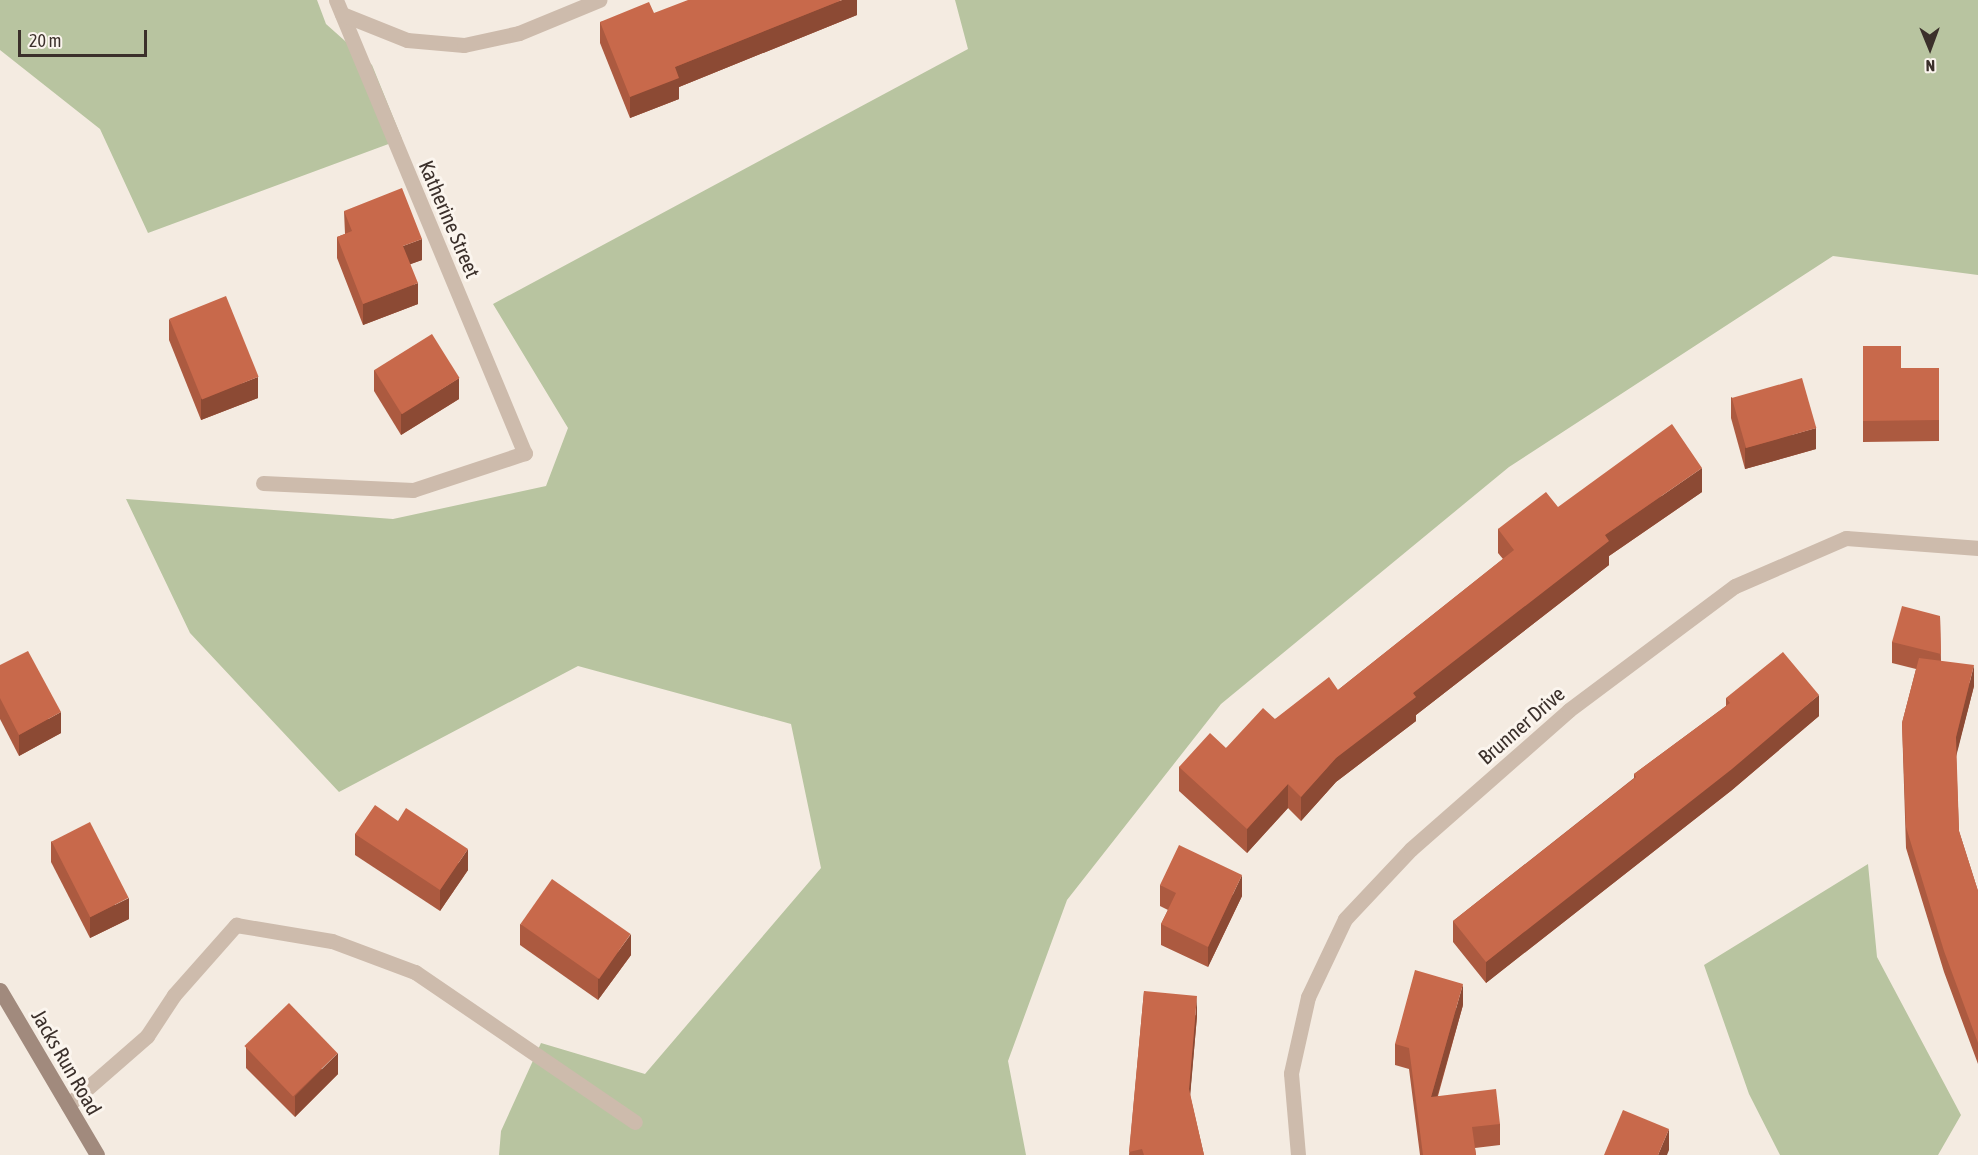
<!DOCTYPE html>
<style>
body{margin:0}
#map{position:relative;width:1978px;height:1155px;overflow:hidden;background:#f4ebe1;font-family:"Asap Condensed",sans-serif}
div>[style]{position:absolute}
.green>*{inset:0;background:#b8c4a0}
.lane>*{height:15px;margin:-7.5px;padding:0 7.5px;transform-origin:7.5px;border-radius:7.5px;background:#cdbbac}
.street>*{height:15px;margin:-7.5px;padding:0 7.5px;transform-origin:7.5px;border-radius:7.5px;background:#cdbbac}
.secondary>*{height:15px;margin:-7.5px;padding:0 7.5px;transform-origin:7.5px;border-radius:7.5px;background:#a18a7d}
.wall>*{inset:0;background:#ac5a40}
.shaded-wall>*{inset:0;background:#8c4a34}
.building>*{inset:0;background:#c8694b;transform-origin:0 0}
span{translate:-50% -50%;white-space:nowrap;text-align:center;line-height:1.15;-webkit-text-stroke:6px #fbf5ee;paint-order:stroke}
.street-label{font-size:21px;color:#3b302b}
.north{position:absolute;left:1900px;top:18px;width:60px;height:60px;-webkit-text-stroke:4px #fbf5ee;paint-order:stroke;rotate:179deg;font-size:16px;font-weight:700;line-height:24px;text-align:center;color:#3b302b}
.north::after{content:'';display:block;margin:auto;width:21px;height:27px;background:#3b302b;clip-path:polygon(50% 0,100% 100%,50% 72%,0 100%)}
.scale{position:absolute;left:18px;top:30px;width:129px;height:27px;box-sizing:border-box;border:3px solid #3b302b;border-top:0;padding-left:8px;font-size:18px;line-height:21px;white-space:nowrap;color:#3b302b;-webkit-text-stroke:4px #fbf5ee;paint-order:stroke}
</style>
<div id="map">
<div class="green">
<div style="clip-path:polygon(0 0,317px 0,326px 24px,372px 65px,402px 139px,148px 233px,100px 129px,0 50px)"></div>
<div style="clip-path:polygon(955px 0,1978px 0,1978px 275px,1833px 256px,1509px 467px,1221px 704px,1067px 900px,1008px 1061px,1026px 1155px,499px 1155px,501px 1131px,541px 1043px,645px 1074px,821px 868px,791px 724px,578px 666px,339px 792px,190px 633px,126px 499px,393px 519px,546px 486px,568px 428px,493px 304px,968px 49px)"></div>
<div style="clip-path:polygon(1868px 864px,1877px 957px,1961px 1115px,1938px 1155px,1780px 1155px,1749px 1094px,1704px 965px)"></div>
</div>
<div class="lane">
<div style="left:263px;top:483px;width:150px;rotate:2.7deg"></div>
<div style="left:413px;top:490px;width:118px;rotate:-18.3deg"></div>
</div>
<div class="street">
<div style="left:336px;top:0;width:491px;rotate:67.4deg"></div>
<div style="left:342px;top:14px;width:70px;rotate:21.8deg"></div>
<div style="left:407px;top:40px;width:57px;rotate:5deg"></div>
<div style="left:464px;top:45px;width:56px;rotate:-12.3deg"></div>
<div style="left:519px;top:33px;width:87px;rotate:-22.4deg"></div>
<div style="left:68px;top:1105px;width:105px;rotate:-41.1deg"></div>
<div style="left:147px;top:1036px;width:49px;rotate:-56.6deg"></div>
<div style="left:174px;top:995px;width:94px;rotate:-48.5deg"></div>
<div style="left:236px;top:925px;width:97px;rotate:9.5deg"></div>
<div style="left:332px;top:941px;width:89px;rotate:20.5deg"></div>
<div style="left:415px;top:972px;width:266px;rotate:34.3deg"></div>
<div style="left:1298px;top:1155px;width:82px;rotate:-94.9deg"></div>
<div style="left:1291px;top:1073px;width:78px;rotate:-77.4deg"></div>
<div style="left:1308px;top:997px;width:86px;rotate:-64.6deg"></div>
<div style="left:1345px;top:919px;width:96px;rotate:-46.7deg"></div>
<div style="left:1411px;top:849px;width:210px;rotate:-41.3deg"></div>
<div style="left:1569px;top:710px;width:207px;rotate:-36.8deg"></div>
<div style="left:1735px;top:586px;width:121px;rotate:-23.4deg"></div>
<div style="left:1846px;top:538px;width:132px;rotate:4.3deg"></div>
</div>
<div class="secondary">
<div style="left:0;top:990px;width:191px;rotate:59.5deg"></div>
</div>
<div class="wall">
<div style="clip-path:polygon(857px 0,857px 15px,679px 87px,679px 99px,630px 118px,600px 43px,600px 22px,654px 13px)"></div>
<div style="clip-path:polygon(344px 211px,422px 260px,410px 264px,418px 304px,363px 325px,337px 258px,337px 237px,345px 234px)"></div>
<div style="clip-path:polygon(169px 319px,258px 398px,201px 420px,169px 340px)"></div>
<div style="clip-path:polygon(1863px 346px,1901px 368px,1939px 368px,1939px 441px,1863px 442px)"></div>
<div style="clip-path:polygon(374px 370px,459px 399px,401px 435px,374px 391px)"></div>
<div style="clip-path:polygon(1731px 397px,1816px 449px,1745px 469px,1731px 418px)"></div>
<div style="clip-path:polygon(1702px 492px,1609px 556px,1609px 565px,1416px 715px,1416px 721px,1336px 782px,1301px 821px,1288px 808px,1247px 853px,1179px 791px,1179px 767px,1226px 748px,1275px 719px,1338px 690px,1503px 559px,1498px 553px,1498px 529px,1558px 507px)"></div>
<div style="clip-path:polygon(1940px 616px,1941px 661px,1974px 686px,1956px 755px,1959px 831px,1978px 891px,1978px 1064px,1944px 972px,1906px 848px,1902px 723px,1916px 669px,1892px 663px,1892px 642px)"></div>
<div style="clip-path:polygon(0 665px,61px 733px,19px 756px,0 719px)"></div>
<div style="clip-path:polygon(1726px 698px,1819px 716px,1732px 790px,1486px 983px,1453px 942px,1453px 921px,1634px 778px,1634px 774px,1726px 706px)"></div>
<div style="clip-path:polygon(398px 821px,468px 870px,440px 911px,355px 855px,355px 834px)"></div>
<div style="clip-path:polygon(51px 841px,129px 919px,90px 938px,51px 862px)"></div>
<div style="clip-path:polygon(1160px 885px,1242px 896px,1208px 967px,1161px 945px,1161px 924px,1168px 910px,1160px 906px)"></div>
<div style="clip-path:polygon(520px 924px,631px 955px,598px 1000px,520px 945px)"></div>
<div style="clip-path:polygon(1144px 991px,1197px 1016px,1190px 1095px,1204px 1155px,1129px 1155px)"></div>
<div style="clip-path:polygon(1463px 1005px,1438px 1096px,1500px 1124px,1500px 1145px,1475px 1148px,1476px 1155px,1420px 1155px,1409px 1069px,1395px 1065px,1395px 1044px)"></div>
<div style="clip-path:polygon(246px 1047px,338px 1074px,295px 1117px,246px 1068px)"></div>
</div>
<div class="shaded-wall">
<div style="clip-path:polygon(842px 0,857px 0,857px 15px,679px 87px,679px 99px,630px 118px,630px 97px,675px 67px)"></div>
<div style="clip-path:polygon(422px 239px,422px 260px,403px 267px,403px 246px)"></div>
<div style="clip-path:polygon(418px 283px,418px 304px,363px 325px,363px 304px)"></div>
<div style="clip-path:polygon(258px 377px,258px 398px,201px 420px,201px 399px)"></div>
<div style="clip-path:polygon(459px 378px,459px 399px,401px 435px,401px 414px)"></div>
<div style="clip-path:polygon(1816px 428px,1816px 449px,1745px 469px,1745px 448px)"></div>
<div style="clip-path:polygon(1702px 468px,1702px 492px,1609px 556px,1609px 565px,1416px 715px,1416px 721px,1336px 782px,1301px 821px,1301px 797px,1336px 758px,1413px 693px,1605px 535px)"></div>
<div style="clip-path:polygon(1974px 665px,1974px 686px,1956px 757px,1956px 737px)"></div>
<div style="clip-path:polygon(1819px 695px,1819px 716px,1732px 790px,1486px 983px,1486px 962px)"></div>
<div style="clip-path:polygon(61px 712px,61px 733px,19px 756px,19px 735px)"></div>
<div style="clip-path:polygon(1288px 784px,1288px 808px,1247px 853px,1247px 829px)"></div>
<div style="clip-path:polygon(468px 849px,468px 870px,440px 911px,440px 890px)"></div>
<div style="clip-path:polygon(1242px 875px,1242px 896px,1208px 967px,1208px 947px)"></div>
<div style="clip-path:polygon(129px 898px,129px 919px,90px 938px,90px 917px)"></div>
<div style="clip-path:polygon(631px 934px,631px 955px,598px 1000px,598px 979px)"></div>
<div style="clip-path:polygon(1463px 984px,1463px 1005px,1431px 1118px,1431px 1097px)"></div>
<div style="clip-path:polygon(1197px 996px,1197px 1016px,1189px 1109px,1189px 1089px)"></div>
<div style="clip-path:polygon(338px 1053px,338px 1074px,295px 1117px,295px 1096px)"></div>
<div style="clip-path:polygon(1669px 1129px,1669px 1150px,1667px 1155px,1658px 1155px)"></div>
</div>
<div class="building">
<div style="clip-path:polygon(688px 0,842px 0,675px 67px,679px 78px,630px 97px,600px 22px,649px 2px,654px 13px)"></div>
<div style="clip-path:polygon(402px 188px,422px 239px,403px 246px,418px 283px,363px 304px,337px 237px,352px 231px,344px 211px)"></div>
<div style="left:226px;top:296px;width:87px;height:61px;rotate:68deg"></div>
<div style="left:432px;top:334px;width:52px;height:68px;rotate:58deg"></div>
<div style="clip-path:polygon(1863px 346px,1901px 346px,1901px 368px,1939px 368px,1939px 420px,1863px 421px)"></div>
<div style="left:1802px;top:378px;width:52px;height:73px;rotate:74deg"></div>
<div style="clip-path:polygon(1672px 424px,1702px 468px,1605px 535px,1609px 541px,1413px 693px,1416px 697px,1336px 758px,1301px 797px,1288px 784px,1247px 829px,1179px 767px,1210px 733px,1226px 748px,1263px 708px,1275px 719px,1329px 677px,1338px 690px,1514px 550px,1498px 529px,1546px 492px,1558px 507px)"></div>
<div style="clip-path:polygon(1902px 606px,1940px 616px,1941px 654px,1892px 642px)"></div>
<div style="clip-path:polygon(28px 651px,61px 712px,19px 735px,0 698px,0 665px)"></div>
<div style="clip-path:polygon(1783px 652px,1819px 695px,1732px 769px,1486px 962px,1453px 921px,1636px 777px,1634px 774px,1730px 703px,1726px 698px)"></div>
<div style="clip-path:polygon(1919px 658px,1974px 665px,1956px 737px,1959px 831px,1978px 891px,1978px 1043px,1944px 951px,1906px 827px,1902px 723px)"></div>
<div style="clip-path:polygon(375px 805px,398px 821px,406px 808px,468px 849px,440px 890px,355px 834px)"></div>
<div style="left:90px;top:822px;width:85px;height:43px;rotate:63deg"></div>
<div style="clip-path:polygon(1179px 845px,1242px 875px,1208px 947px,1161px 924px,1176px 893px,1160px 885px)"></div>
<div style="left:552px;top:879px;width:96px;height:55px;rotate:35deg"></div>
<div style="clip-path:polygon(1415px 970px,1463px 984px,1431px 1097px,1496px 1089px,1500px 1124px,1472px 1127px,1476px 1155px,1423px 1155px,1409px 1048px,1395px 1044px)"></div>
<div style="clip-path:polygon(1144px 991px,1197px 996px,1189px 1089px,1204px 1155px,1144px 1155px,1142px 1149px,1129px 1152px)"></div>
<div style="left:289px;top:1003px;width:70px;height:62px;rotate:46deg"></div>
<div style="clip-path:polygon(1623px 1110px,1669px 1129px,1658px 1155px,1604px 1155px)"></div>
</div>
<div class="street-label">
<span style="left:450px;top:219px;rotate:67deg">Katherine Street</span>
<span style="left:1521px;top:725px;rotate:-41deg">Brunner Drive</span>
<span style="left:67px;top:1062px;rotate:60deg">Jacks Run Road</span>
</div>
<div class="north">N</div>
<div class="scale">20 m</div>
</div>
